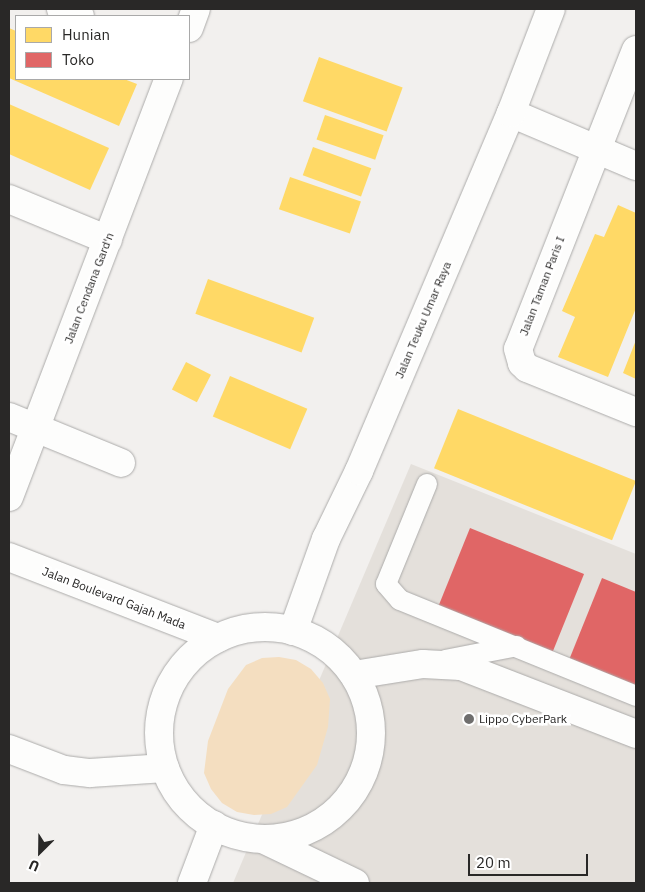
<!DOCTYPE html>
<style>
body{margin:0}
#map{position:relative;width:645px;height:892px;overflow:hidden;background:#f2f0ee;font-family:"IBM Plex Sans",sans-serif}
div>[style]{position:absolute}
.built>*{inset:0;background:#e4e0db}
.green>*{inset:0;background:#f4dec0}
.homes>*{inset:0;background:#ffd966;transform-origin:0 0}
.shops>*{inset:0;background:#e06666;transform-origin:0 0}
.roads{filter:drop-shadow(0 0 1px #acabaa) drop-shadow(0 0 1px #acabaa)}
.lane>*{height:20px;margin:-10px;padding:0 10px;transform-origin:10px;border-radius:10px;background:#fdfdfc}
.street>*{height:28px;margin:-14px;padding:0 14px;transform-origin:14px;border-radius:14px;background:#fdfdfc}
.street>.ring{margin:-14px;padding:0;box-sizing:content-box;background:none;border:28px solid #fdfdfc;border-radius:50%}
.dots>*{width:14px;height:14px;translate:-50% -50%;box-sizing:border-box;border:2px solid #fff;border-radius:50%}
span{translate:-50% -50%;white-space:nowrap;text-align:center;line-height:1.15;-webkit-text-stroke:5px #fff;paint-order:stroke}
.street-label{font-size:12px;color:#292827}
.poi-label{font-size:12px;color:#292827}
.left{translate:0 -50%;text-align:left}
.frame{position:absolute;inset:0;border:10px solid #292827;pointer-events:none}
.legend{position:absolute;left:15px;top:15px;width:175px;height:65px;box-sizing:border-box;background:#fff;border:1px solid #a9a9a9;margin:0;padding:6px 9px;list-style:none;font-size:15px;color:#292827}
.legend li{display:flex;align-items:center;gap:10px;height:25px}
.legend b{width:25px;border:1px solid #a9a9a9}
.north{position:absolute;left:15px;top:827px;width:50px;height:50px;-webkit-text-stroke:4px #fff;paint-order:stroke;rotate:203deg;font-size:14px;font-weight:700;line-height:20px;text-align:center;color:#292827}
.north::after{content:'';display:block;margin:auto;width:18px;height:22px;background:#292827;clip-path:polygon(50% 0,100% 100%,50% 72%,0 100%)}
.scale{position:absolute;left:468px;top:854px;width:120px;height:22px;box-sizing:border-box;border:2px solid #292827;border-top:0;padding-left:6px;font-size:15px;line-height:18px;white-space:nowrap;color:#292827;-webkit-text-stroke:4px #fff;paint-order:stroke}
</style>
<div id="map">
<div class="built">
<div style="clip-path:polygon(411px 464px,636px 554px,636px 883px,233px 883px)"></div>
</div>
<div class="green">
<div style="clip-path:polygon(279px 657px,296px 660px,311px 669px,323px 683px,330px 699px,328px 727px,317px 765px,287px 807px,271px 814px,254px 815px,237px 812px,222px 803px,211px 789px,204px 773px,208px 741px,228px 689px,246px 665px,262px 658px)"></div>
</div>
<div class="homes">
<div style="clip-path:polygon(9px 28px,16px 31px,16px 79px,124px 79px,137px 84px,119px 126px,9px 78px)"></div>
<div style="left:319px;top:57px;width:89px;height:47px;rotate:20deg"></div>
<div style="clip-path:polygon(9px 104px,109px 148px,90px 190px,9px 154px)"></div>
<div style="left:325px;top:115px;width:62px;height:26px;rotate:19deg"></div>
<div style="left:313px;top:147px;width:62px;height:30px;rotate:20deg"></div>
<div style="left:290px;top:177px;width:75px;height:34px;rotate:19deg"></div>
<div style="clip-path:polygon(618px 205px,636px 213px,636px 308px,608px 377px,558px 357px,575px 317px,562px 311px,595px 234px,604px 237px)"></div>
<div style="left:208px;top:279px;width:113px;height:37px;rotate:20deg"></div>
<div style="clip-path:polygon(636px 340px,636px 379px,623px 373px)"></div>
<div style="left:186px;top:362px;width:28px;height:31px;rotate:27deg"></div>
<div style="left:230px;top:376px;width:84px;height:44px;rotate:23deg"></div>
<div style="left:458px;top:409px;width:192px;height:64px;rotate:22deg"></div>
</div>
<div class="shops">
<div style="left:470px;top:528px;width:123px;height:85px;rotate:22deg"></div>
<div style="clip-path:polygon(602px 578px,636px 592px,636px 687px,569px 660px)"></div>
</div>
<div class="roads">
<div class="lane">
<div style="left:427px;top:484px;width:108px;rotate:112.3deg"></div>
<div style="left:386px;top:584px;width:21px;rotate:49deg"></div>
<div style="left:400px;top:600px;width:255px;rotate:22.1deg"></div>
<div style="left:445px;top:660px;width:73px;rotate:-11deg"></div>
</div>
<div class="street">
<div style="left:61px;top:9px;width:20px;rotate:20deg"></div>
<div style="left:189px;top:28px;width:20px;rotate:-70deg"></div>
<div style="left:636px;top:50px;width:321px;rotate:111.5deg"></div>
<div style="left:518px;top:349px;width:15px;rotate:74deg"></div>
<div style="left:522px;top:363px;width:7px;rotate:45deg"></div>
<div style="left:527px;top:368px;width:118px;rotate:22deg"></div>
<div style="left:511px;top:113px;width:136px;rotate:23deg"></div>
<div style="left:9px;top:199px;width:107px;rotate:22.5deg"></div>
<div style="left:9px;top:417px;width:121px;rotate:22.3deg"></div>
<div style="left:9px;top:497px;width:448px;rotate:-69.1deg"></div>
<div style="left:9px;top:557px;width:224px;rotate:21.2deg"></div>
<div class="ring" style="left:159px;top:627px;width:184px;height:184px"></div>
<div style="left:293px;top:631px;width:98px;rotate:-70.3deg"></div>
<div style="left:326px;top:539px;width:76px;rotate:-64.1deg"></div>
<div style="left:359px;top:471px;width:389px;rotate:-67deg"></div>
<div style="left:511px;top:113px;width:111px;rotate:-69deg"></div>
<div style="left:354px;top:675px;width:70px;rotate:-9.1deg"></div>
<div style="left:423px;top:664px;width:38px;rotate:3deg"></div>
<div style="left:461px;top:666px;width:188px;rotate:21.2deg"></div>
<div style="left:9px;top:749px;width:59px;rotate:20.9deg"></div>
<div style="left:64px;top:770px;width:26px;rotate:7deg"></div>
<div style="left:90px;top:773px;width:75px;rotate:-3.8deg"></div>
<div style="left:263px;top:839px;width:102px;rotate:25.6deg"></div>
<div style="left:192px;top:883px;width:62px;rotate:-69.2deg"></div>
</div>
</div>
<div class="dots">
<div style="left:469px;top:719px;background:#6f6e6d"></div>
</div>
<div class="street-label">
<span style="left:542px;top:286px;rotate:-69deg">Jalan Taman Paris I</span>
<span style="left:89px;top:288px;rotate:-69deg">Jalan Cendana Gard'n</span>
<span style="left:423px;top:320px;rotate:-67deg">Jalan Teuku Umar Raya</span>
<span style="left:114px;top:598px;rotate:21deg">Jalan Boulevard Gajah Mada</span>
</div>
<div class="poi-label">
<span class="left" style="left:479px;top:719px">Lippo CyberPark</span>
</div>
<div class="frame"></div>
<ul class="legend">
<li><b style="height:14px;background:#ffd966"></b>Hunian</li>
<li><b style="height:14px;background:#e06666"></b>Toko</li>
</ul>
<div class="north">U</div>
<div class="scale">20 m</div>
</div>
